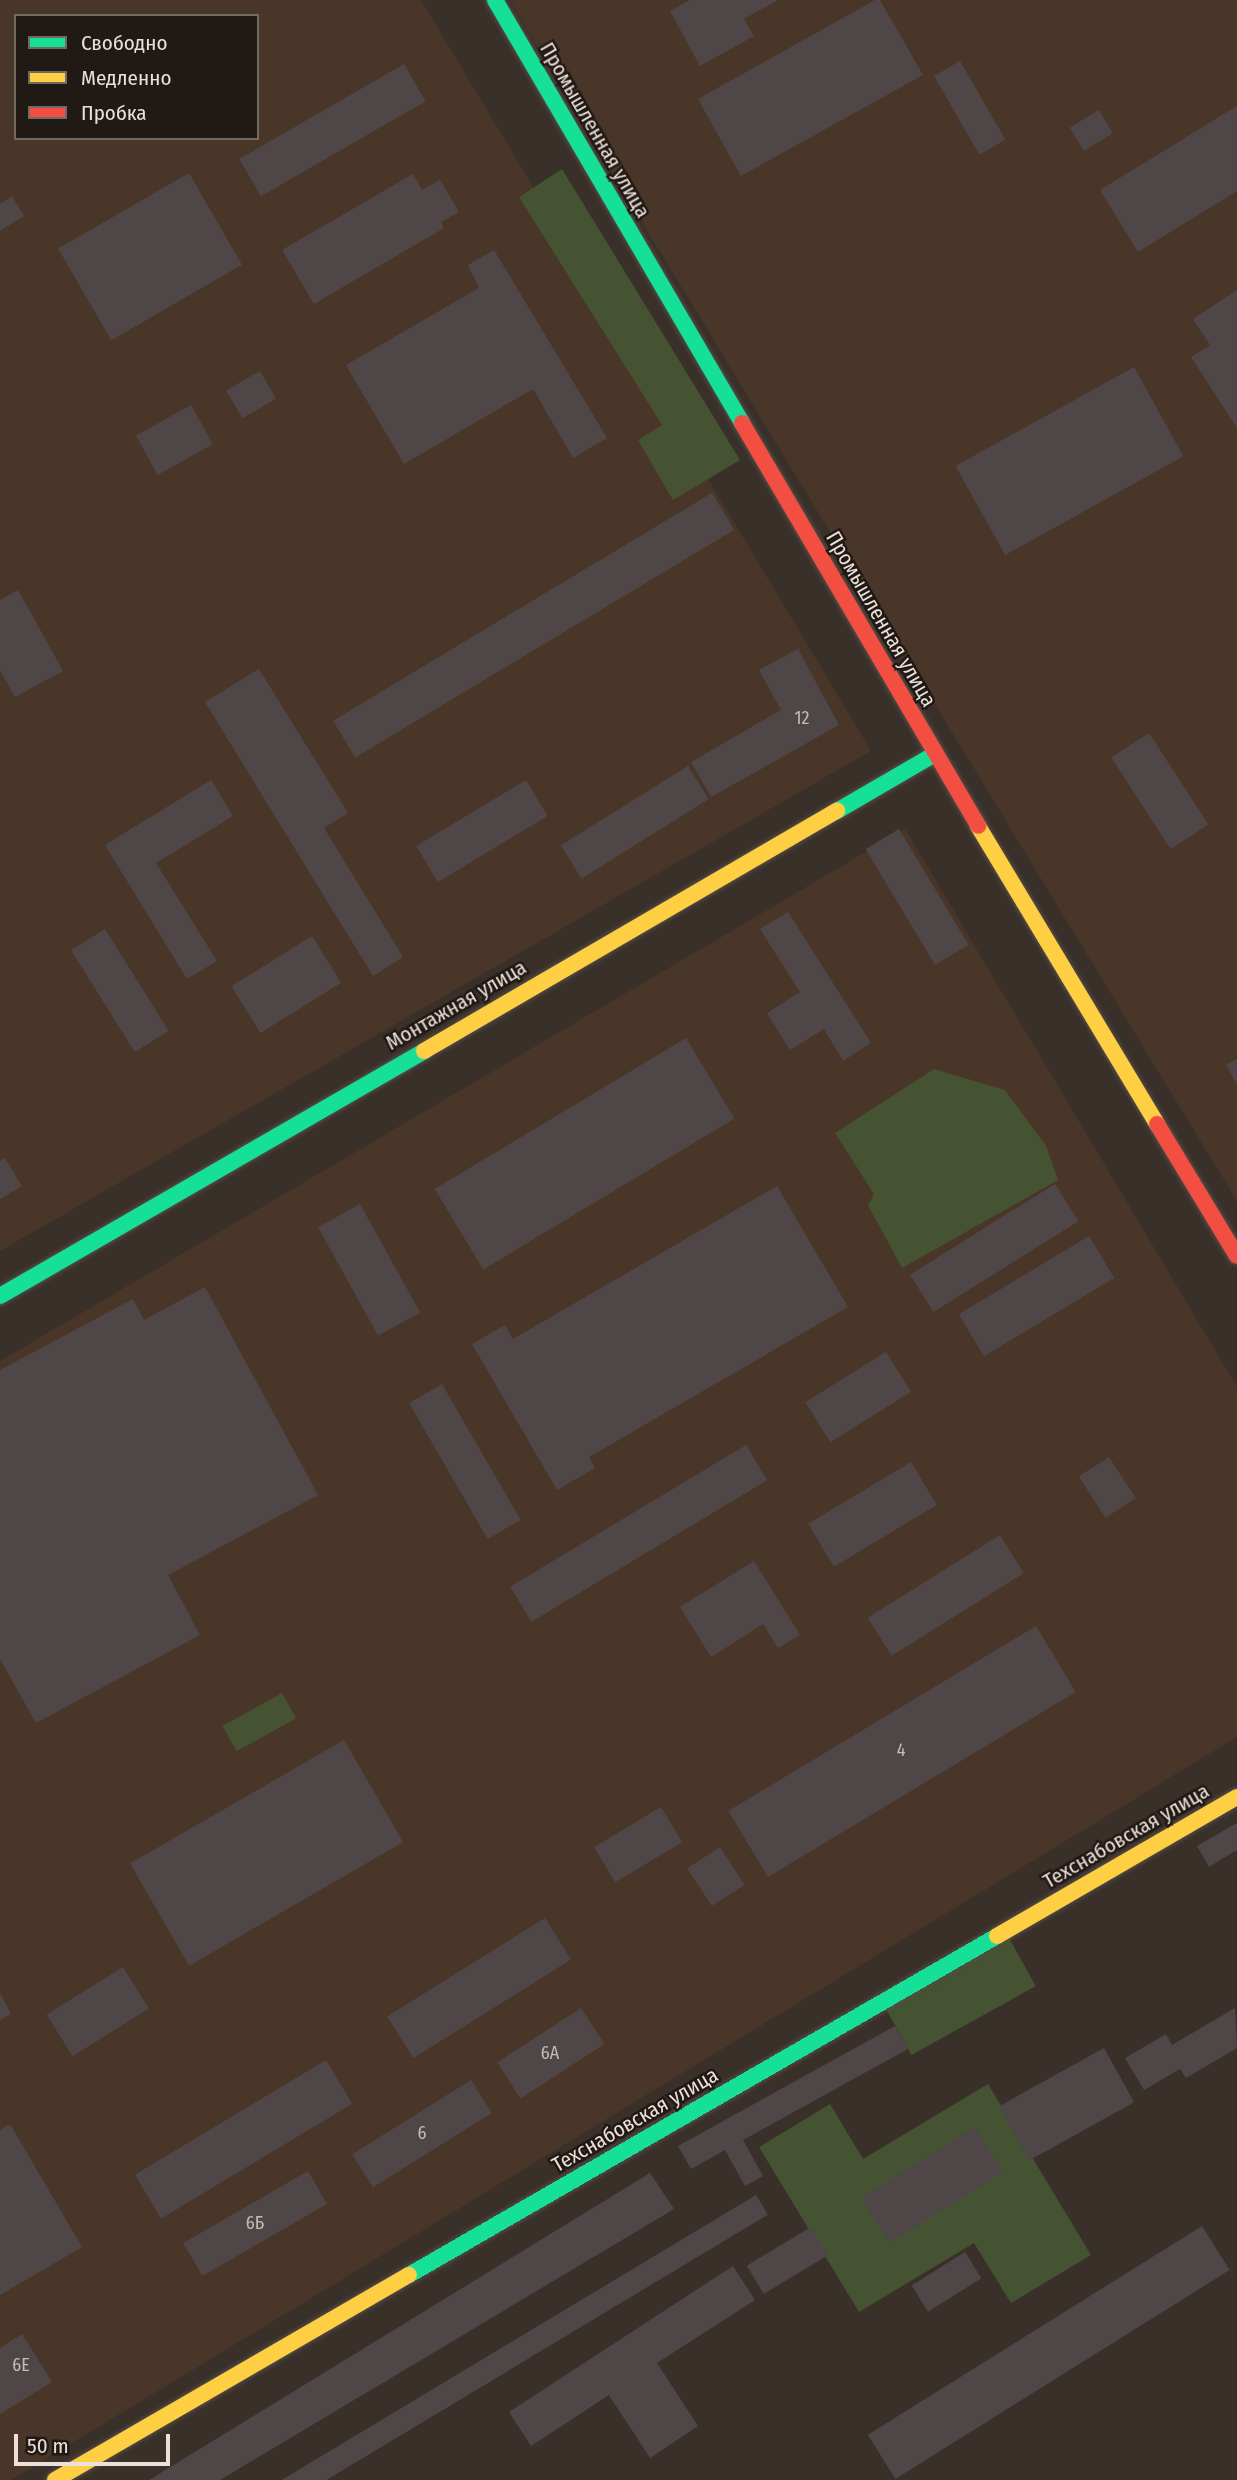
<!DOCTYPE html>
<meta charset="utf-8">
<style>
body{margin:0}
#map{position:relative;width:1237px;height:2480px;overflow:hidden;background:#3a302a;font-family:"Fira Sans Condensed",sans-serif}
div>[style]{position:absolute}
.built>*{inset:0;background:#4a3628}
.green>*{inset:0;background:#455332;transform-origin:0 0}
.building>*{inset:0;background:#4f4747;transform-origin:0 0}
.roads{filter:drop-shadow(0 0 2px #554d47) drop-shadow(0 0 2px #554d47)}
.fast>*{height:16px;margin:-8px;padding:0 8px;transform-origin:8px;border-radius:8px;background:#16e098}
.slow>*{height:16px;margin:-8px;padding:0 8px;transform-origin:8px;border-radius:8px;background:#ffcf43}
.jam>*{height:16px;margin:-8px;padding:0 8px;transform-origin:8px;border-radius:8px;background:#f24e42}
span{translate:-50% -50%;white-space:nowrap;text-align:center;line-height:1.15;-webkit-text-stroke:5px #211914;paint-order:stroke}
.number-label{font-size:18px;color:#c5bab5}
.number-label span{-webkit-text-stroke-width:0}
.street-label{font-size:21px;color:#ece0da}
.legend{position:absolute;left:14px;top:14px;width:245px;height:126px;box-sizing:border-box;background:#211914;border:2px solid #726963;margin:0;padding:9px 12px;list-style:none;font-size:21px;color:#ece0da}
.legend li{display:flex;align-items:center;gap:14px;height:35px}
.legend b{width:35px;border:2px solid #726963}
.scale{position:absolute;left:14px;top:2434px;width:156px;height:32px;box-sizing:border-box;border:4px solid #ece0da;border-top:0;padding-left:9px;font-size:21px;line-height:24px;white-space:nowrap;color:#ece0da;-webkit-text-stroke:5px #211914;paint-order:stroke}
</style>
<div id="map">
<div class="built">
<div style="clip-path:polygon(evenodd,0 0,421px 0,871px 751px,0 1251px,0 0,16px 16px,257px 16px,257px 138px,16px 138px,16px 16px)"></div>
<div style="clip-path:polygon(510px 0,1237px 0,1237px 1201px,581px 122px)"></div>
<div style="clip-path:polygon(905px 829px,1237px 1387px,1237px 1737px,11px 2480px,0 2480px,0 1361px)"></div>
</div>
<div class="green">
<div style="clip-path:polygon(562px 169px,740px 460px,673px 500px,638px 440px,662px 425px,519px 197px)"></div>
<div style="clip-path:polygon(934px 1069px,1005px 1090px,1046px 1146px,1058px 1180px,902px 1268px,868px 1205px,874px 1194px,835px 1133px)"></div>
<div style="left:282px;top:1693px;width:29px;height:68px;rotate:61deg"></div>
<div style="left:1009px;top:1938px;width:55px;height:142px;rotate:61deg"></div>
<div style="clip-path:polygon(988px 2084px,1091px 2255px,1011px 2303px,974px 2243px,859px 2312px,759px 2147px,830px 2104px,863px 2159px)"></div>
</div>
<div class="building">
<div style="clip-path:polygon(690px 0,778px 0,744px 19px,754px 36px,700px 66px,670px 11px)"></div>
<div style="clip-path:polygon(875px 0,880px 0,923px 75px,741px 176px,698px 99px)"></div>
<div style="left:960px;top:61px;width:91px;height:30px;rotate:60deg"></div>
<div style="left:404px;top:64px;width:43px;height:190px;rotate:60deg"></div>
<div style="clip-path:polygon(1237px 106px,1237px 191px,1138px 252px,1100px 190px)"></div>
<div style="left:1099px;top:110px;width:27px;height:34px;rotate:59deg"></div>
<div style="left:189px;top:173px;width:106px;height:151px;rotate:60deg"></div>
<div style="clip-path:polygon(413px 174px,422px 190px,440px 180px,459px 212px,441px 222px,444px 228px,314px 304px,282px 250px)"></div>
<div style="clip-path:polygon(12px 196px,24px 216px,0 231px,0 204px)"></div>
<div style="clip-path:polygon(494px 250px,607px 438px,573px 458px,533px 389px,404px 464px,346px 365px,479px 288px,468px 265px)"></div>
<div style="clip-path:polygon(1237px 290px,1237px 428px,1191px 357px,1210px 345px,1193px 319px)"></div>
<div style="left:1134px;top:367px;width:102px;height:204px;rotate:61deg"></div>
<div style="left:260px;top:371px;width:32px;height:39px;rotate:60deg"></div>
<div style="left:191px;top:405px;width:45px;height:63px;rotate:61deg"></div>
<div style="left:712px;top:493px;width:43px;height:442px;rotate:59deg"></div>
<div style="clip-path:polygon(18px 590px,63px 671px,15px 697px,0 670px,0 600px)"></div>
<div style="clip-path:polygon(798px 649px,839px 725px,711px 797px,691px 762px,781px 710px,759px 670px)"></div>
<div style="clip-path:polygon(259px 669px,348px 813px,324px 828px,403px 957px,373px 976px,205px 702px)"></div>
<div style="left:1149px;top:733px;width:109px;height:45px;rotate:57deg"></div>
<div style="left:688px;top:766px;width:39px;height:150px;rotate:58deg"></div>
<div style="clip-path:polygon(211px 780px,233px 816px,156px 863px,217px 961px,187px 979px,105px 845px)"></div>
<div style="left:526px;top:780px;width:42px;height:128px;rotate:59deg"></div>
<div style="left:899px;top:829px;width:135px;height:39px;rotate:59deg"></div>
<div style="clip-path:polygon(788px 912px,871px 1043px,843px 1061px,824px 1029px,790px 1050px,767px 1013px,800px 992px,760px 929px)"></div>
<div style="left:105px;top:929px;width:120px;height:40px;rotate:58deg"></div>
<div style="left:312px;top:936px;width:55px;height:95px;rotate:58deg"></div>
<div style="left:686px;top:1038px;width:94px;height:293px;rotate:59deg"></div>
<div style="clip-path:polygon(1237px 1059px,1237px 1085px,1226px 1065px)"></div>
<div style="clip-path:polygon(5px 1158px,22px 1186px,0 1199px,0 1161px)"></div>
<div style="left:1055px;top:1184px;width:44px;height:171px;rotate:58deg"></div>
<div style="clip-path:polygon(777px 1186px,848px 1307px,589px 1457px,595px 1468px,557px 1490px,472px 1344px,505px 1325px,513px 1339px)"></div>
<div style="left:360px;top:1204px;width:124px;height:48px;rotate:61deg"></div>
<div style="left:1089px;top:1236px;width:49px;height:152px;rotate:59deg"></div>
<div style="clip-path:polygon(205px 1287px,318px 1495px,168px 1575px,200px 1635px,36px 1723px,0 1659px,0 1370px,133px 1299px,144px 1320px)"></div>
<div style="left:886px;top:1352px;width:47px;height:95px;rotate:58deg"></div>
<div style="left:442px;top:1384px;width:157px;height:38px;rotate:60deg"></div>
<div style="left:746px;top:1445px;width:41px;height:275px;rotate:59deg"></div>
<div style="left:1109px;top:1457px;width:49px;height:36px;rotate:57deg"></div>
<div style="left:911px;top:1462px;width:50px;height:120px;rotate:59deg"></div>
<div style="left:1000px;top:1535px;width:45px;height:156px;rotate:58deg"></div>
<div style="clip-path:polygon(754px 1561px,800px 1635px,778px 1648px,763px 1624px,711px 1657px,680px 1607px)"></div>
<div style="left:1036px;top:1626px;width:77px;height:359px;rotate:59deg"></div>
<div style="left:344px;top:1740px;width:118px;height:247px;rotate:60deg"></div>
<div style="left:661px;top:1807px;width:41px;height:78px;rotate:59deg"></div>
<div style="clip-path:polygon(1237px 1823px,1237px 1850px,1209px 1867px,1197px 1846px)"></div>
<div style="left:720px;top:1847px;width:45px;height:39px;rotate:57deg"></div>
<div style="left:545px;top:1918px;width:49px;height:186px;rotate:58deg"></div>
<div style="left:123px;top:1967px;width:49px;height:90px;rotate:58deg"></div>
<div style="clip-path:polygon(0 1993px,11px 2014px,0 2020px)"></div>
<div style="left:581px;top:2008px;width:43px;height:100px;rotate:57deg"></div>
<div style="clip-path:polygon(1235px 2008px,1237px 2048px,1186px 2078px,1180px 2069px,1144px 2090px,1125px 2058px,1166px 2034px,1172px 2045px)"></div>
<div style="clip-path:polygon(895px 2026px,908px 2049px,743px 2140px,763px 2176px,745px 2186px,725px 2150px,691px 2169px,678px 2146px)"></div>
<div style="left:1104px;top:2048px;width:62px;height:120px;rotate:61deg"></div>
<div style="left:326px;top:2060px;width:51px;height:223px;rotate:59deg"></div>
<div style="left:471px;top:2080px;width:39px;height:140px;rotate:58deg"></div>
<div style="clip-path:polygon(10px 2124px,82px 2247px,0 2295px,0 2130px)"></div>
<div style="left:975px;top:2127px;width:53px;height:134px;rotate:58deg"></div>
<div style="left:308px;top:2171px;width:38px;height:144px;rotate:60deg"></div>
<div style="clip-path:polygon(650px 2173px,674px 2209px,220px 2480px,149px 2480px)"></div>
<div style="left:756px;top:2195px;width:23px;height:556px;rotate:59deg"></div>
<div style="left:1202px;top:2226px;width:52px;height:394px;rotate:58deg"></div>
<div style="left:811px;top:2227px;width:33px;height:75px;rotate:59deg"></div>
<div style="left:965px;top:2252px;width:31px;height:63px;rotate:58deg"></div>
<div style="clip-path:polygon(733px 2266px,755px 2300px,657px 2363px,698px 2426px,650px 2458px,609px 2395px,531px 2446px,509px 2412px)"></div>
<div style="clip-path:polygon(22px 2334px,52px 2382px,0 2414px,0 2348px)"></div>
</div>
<div class="roads">
<div class="fast">
<div style="left:495px;top:0;width:490px;rotate:59.7deg"></div>
<div style="left:837px;top:811px;width:113px;rotate:-30.2deg"></div>
<div style="left:0;top:1296px;width:490px;rotate:-30deg"></div>
<div style="left:409px;top:2275px;width:679px;rotate:-29.96deg"></div>
</div>
<div class="slow">
<div style="left:978px;top:826px;width:348px;rotate:59deg"></div>
<div style="left:424px;top:1051px;width:478px;rotate:-30.2deg"></div>
<div style="left:997px;top:1936px;width:277px;rotate:-30.1deg"></div>
<div style="left:55px;top:2480px;width:409px;rotate:-30.1deg"></div>
</div>
<div class="jam">
<div style="left:742px;top:423px;width:467px;rotate:59.6deg"></div>
<div style="left:1157px;top:1124px;width:154px;rotate:58.8deg"></div>
</div>
</div>
<div class="number-label">
<span style="left:802px;top:718px">12</span>
<span style="left:901px;top:1750px">4</span>
<span style="left:550px;top:2053px">6А</span>
<span style="left:422px;top:2133px">6</span>
<span style="left:255px;top:2223px">6Б</span>
<span style="left:21px;top:2365px">6Е</span>
</div>
<div class="street-label">
<span style="left:595px;top:130px;rotate:60deg">Промышленная улица</span>
<span style="left:881px;top:619px;rotate:60deg">Промышленная улица</span>
<span style="left:456px;top:1005px;rotate:-30deg">Монтажная улица</span>
<span style="left:1126px;top:1836px;rotate:-30deg">Техснабовская улица</span>
<span style="left:635px;top:2120px;rotate:-30deg">Техснабовская улица</span>
</div>
<ul class="legend">
<li><b style="height:9px;background:#16e098"></b>Свободно</li>
<li><b style="height:9px;background:#ffcf43"></b>Медленно</li>
<li><b style="height:9px;background:#f24e42"></b>Пробка</li>
</ul>
<div class="scale">50 m</div>
</div>
